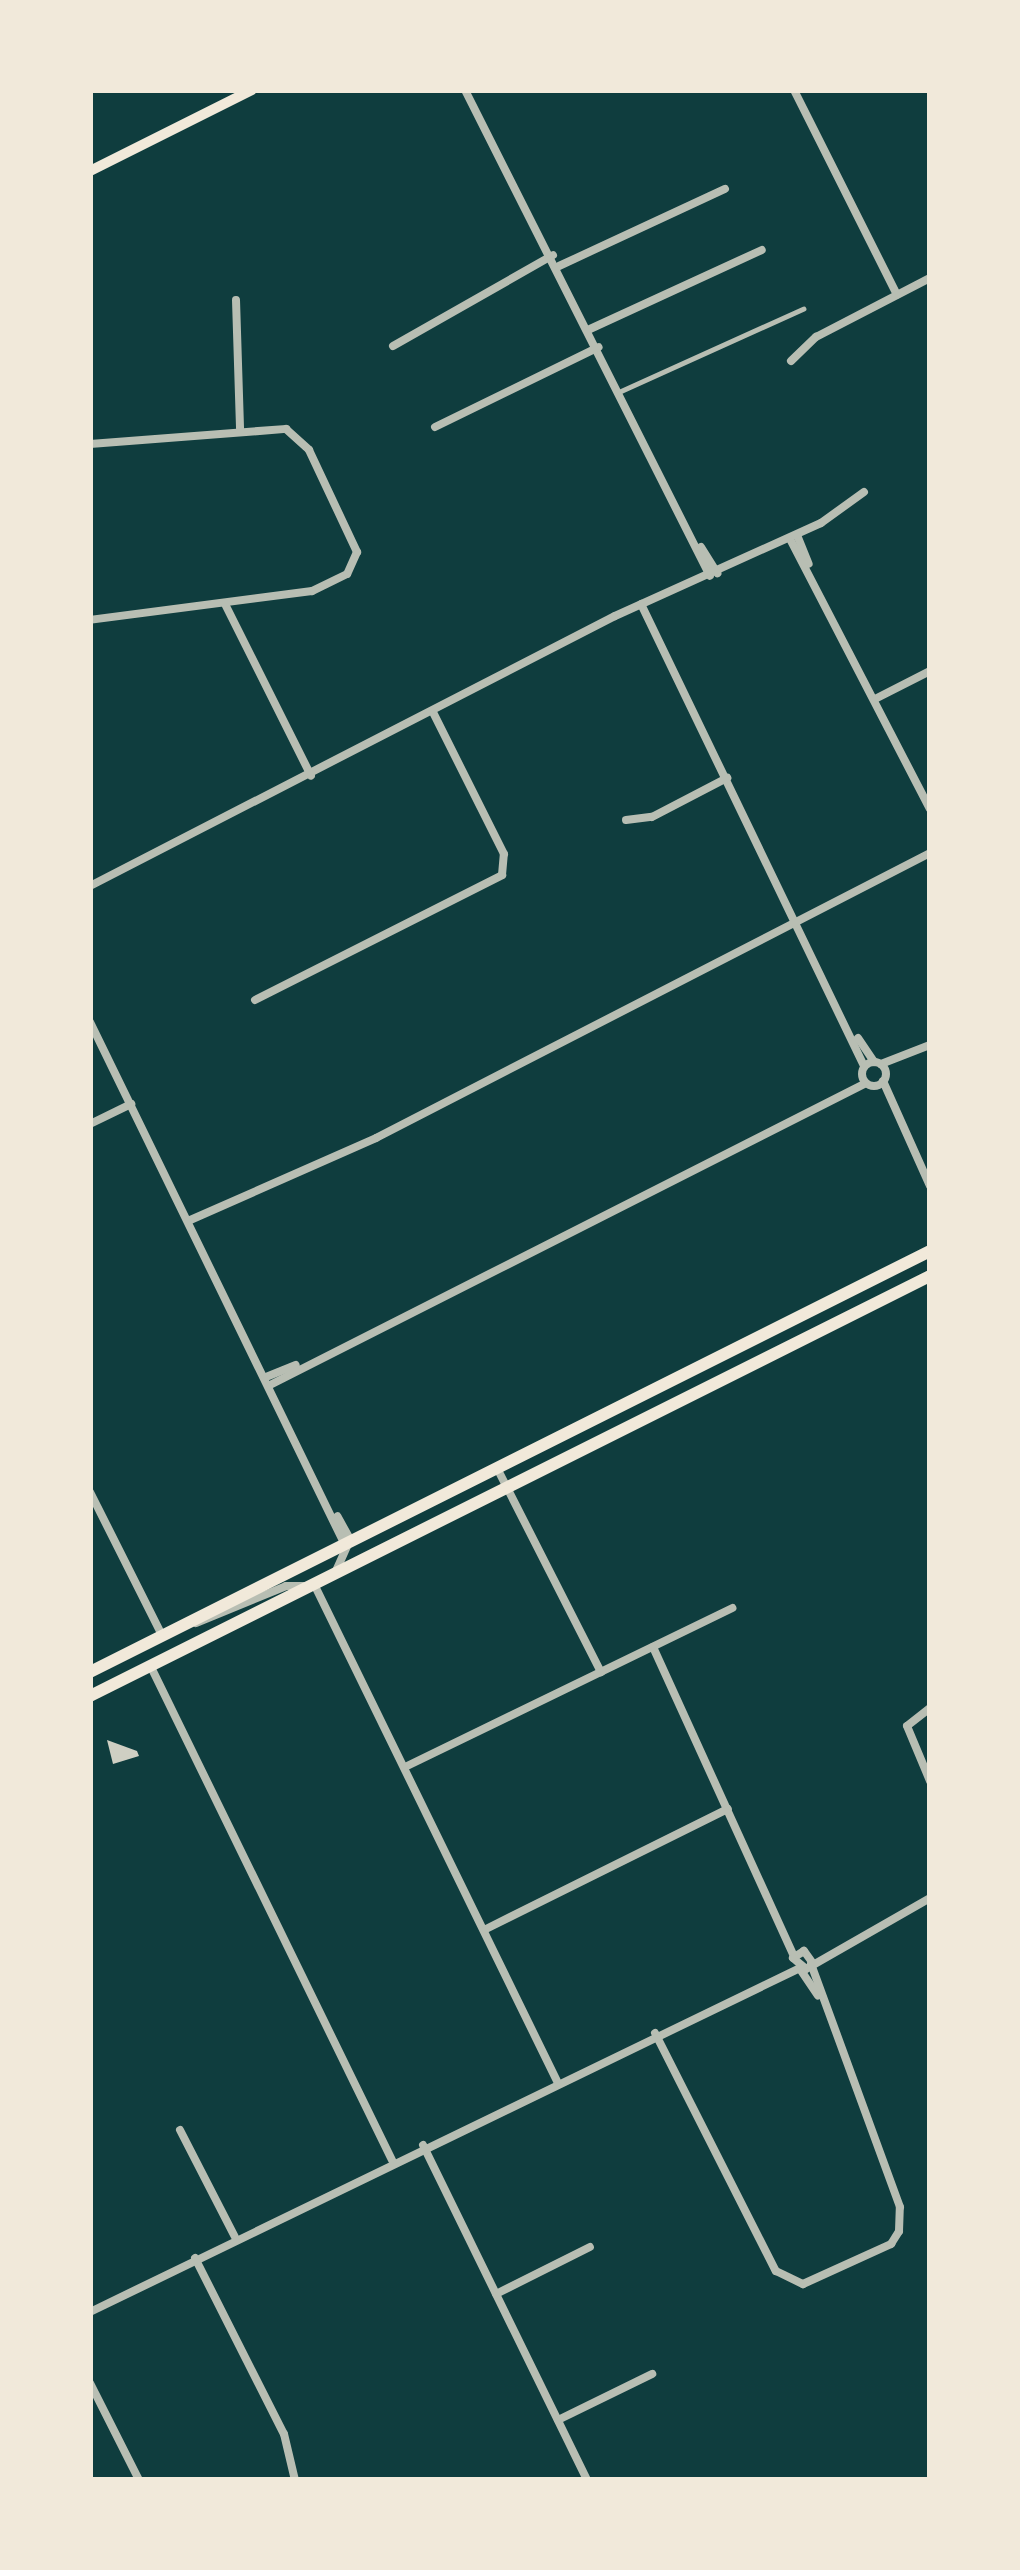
<!DOCTYPE html>
<style>
body{margin:0}
#map{position:relative;width:1020px;height:2570px;overflow:hidden;background:#0f3d3e;font-family:Poppins,sans-serif}
div>[style]{position:absolute}
.building>*{inset:0;background:#cfcfc3}
.service>*{height:4.5px;margin:-2.25px;padding:0 2.25px;transform-origin:2.25px;border-radius:2.25px;background:#b8beb3}
.minor>*{height:8px;margin:-4px;padding:0 4px;transform-origin:4px;border-radius:4px;background:#b8beb3}
.minor>.ring{margin:-4px;padding:0;box-sizing:content-box;background:none;border:8px solid #b8beb3;border-radius:50%}
.secondary>*{height:10px;margin:-5px;padding:0 5px;transform-origin:5px;border-radius:5px;background:#f1e9da}
.primary>*{height:12px;margin:-6px;padding:0 6px;transform-origin:6px;border-radius:6px;background:#f1e9da}
span{translate:-50% -50%;white-space:nowrap;text-align:center;line-height:1.15;-webkit-text-stroke:9px #f1e9da;paint-order:stroke}
.frame{position:absolute;inset:0;border:93px solid #f1e9da;pointer-events:none}
</style>
<div id="map">
<div class="building">
<div style="clip-path:polygon(107px 1740px,137px 1751px,139px 1756px,113px 1764px)"></div>
</div>
<div class="service">
<div style="left:621px;top:391px;width:200px;rotate:-24.3deg"></div>
</div>
<div class="minor">
<div style="left:465px;top:90px;width:544px;rotate:63.25deg"></div>
<div style="left:794px;top:90px;width:229px;rotate:63.3deg"></div>
<div style="left:559px;top:266px;width:183px;rotate:-24.9deg"></div>
<div style="left:236px;top:300px;width:129px;rotate:88.2deg"></div>
<div style="left:590px;top:329px;width:189px;rotate:-24.7deg"></div>
<div style="left:393px;top:346px;width:184px;rotate:-29.6deg"></div>
<div style="left:791px;top:361px;width:35px;rotate:-44deg"></div>
<div style="left:816px;top:337px;width:128px;rotate:-27.4deg"></div>
<div style="left:435px;top:427px;width:182px;rotate:-26deg"></div>
<div style="left:90px;top:444px;width:197px;rotate:-4.4deg"></div>
<div style="left:286px;top:429px;width:31px;rotate:42deg"></div>
<div style="left:309px;top:450px;width:113px;rotate:64.8deg"></div>
<div style="left:357px;top:552px;width:24px;rotate:114deg"></div>
<div style="left:347px;top:574px;width:39px;rotate:154deg"></div>
<div style="left:312px;top:591px;width:224px;rotate:172.6deg"></div>
<div style="left:797px;top:535px;width:31px;rotate:68deg"></div>
<div style="left:790px;top:539px;width:304px;rotate:62.6deg"></div>
<div style="left:701px;top:547px;width:31px;rotate:58deg"></div>
<div style="left:225px;top:604px;width:192px;rotate:63.4deg"></div>
<div style="left:641px;top:604px;width:513px;rotate:64.23deg"></div>
<div style="left:875px;top:699px;width:62px;rotate:-27deg"></div>
<div style="left:626px;top:820px;width:26px;rotate:-7deg"></div>
<div style="left:652px;top:817px;width:85px;rotate:-27.5deg"></div>
<div style="left:90px;top:886px;width:590px;rotate:-27.22deg"></div>
<div style="left:615px;top:616px;width:226px;rotate:-24.3deg"></div>
<div style="left:821px;top:523px;width:53px;rotate:-35.8deg"></div>
<div style="left:255px;top:1000px;width:277px;rotate:-26.8deg"></div>
<div style="left:502px;top:875px;width:21px;rotate:-85deg"></div>
<div style="left:504px;top:854px;width:157px;rotate:-116.6deg"></div>
<div style="left:90px;top:1022px;width:580px;rotate:64.01deg"></div>
<div style="left:858px;top:1038px;width:29px;rotate:56deg"></div>
<div class="ring" style="left:862px;top:1062px;width:16px;height:16px"></div>
<div style="left:881px;top:1064px;width:53px;rotate:-21.2deg"></div>
<div style="left:883px;top:1081px;width:115px;rotate:65.9deg"></div>
<div style="left:90px;top:1124px;width:46px;rotate:-26deg"></div>
<div style="left:188px;top:1221px;width:206px;rotate:-23.8deg"></div>
<div style="left:376px;top:1138px;width:623px;rotate:-27.22deg"></div>
<div style="left:266px;top:1377px;width:32px;rotate:-22deg"></div>
<div style="left:270px;top:1385px;width:668px;rotate:-26.87deg"></div>
<div style="left:498px;top:1470px;width:227px;rotate:63deg"></div>
<div style="left:90px;top:1492px;width:160px;rotate:63.3deg"></div>
<div style="left:336px;top:1571px;width:35px;rotate:-66deg"></div>
<div style="left:350px;top:1539px;width:26px;rotate:-119deg"></div>
<div style="left:196px;top:1623px;width:97px;rotate:-22.3deg"></div>
<div style="left:286px;top:1586px;width:29px"></div>
<div style="left:315px;top:1586px;width:551px;rotate:63.95deg"></div>
<div style="left:653px;top:1647px;width:340px;rotate:65.5deg"></div>
<div style="left:151px;top:1667px;width:549px;rotate:63.95deg"></div>
<div style="left:930px;top:1708px;width:29px;rotate:142deg"></div>
<div style="left:907px;top:1726px;width:60px;rotate:67.3deg"></div>
<div style="left:405px;top:1767px;width:364px;rotate:-25.9deg"></div>
<div style="left:486px;top:1929px;width:270px;rotate:-26.4deg"></div>
<div style="left:812px;top:1962px;width:14px;rotate:-126deg"></div>
<div style="left:804px;top:1951px;width:13px;rotate:148deg"></div>
<div style="left:793px;top:1958px;width:17px;rotate:40deg"></div>
<div style="left:806px;top:1969px;width:143px;rotate:-29.8deg"></div>
<div style="left:800px;top:1969px;width:32px;rotate:56deg"></div>
<div style="left:655px;top:2033px;width:267px;rotate:63.1deg"></div>
<div style="left:776px;top:2271px;width:30px;rotate:26deg"></div>
<div style="left:803px;top:2284px;width:97px;rotate:-24.4deg"></div>
<div style="left:891px;top:2244px;width:15px;rotate:-58deg"></div>
<div style="left:899px;top:2231px;width:24px;rotate:-88deg"></div>
<div style="left:900px;top:2207px;width:259px;rotate:-110.1deg"></div>
<div style="left:180px;top:2130px;width:120px;rotate:62.8deg"></div>
<div style="left:423px;top:2145px;width:373px;rotate:63.9deg"></div>
<div style="left:195px;top:2258px;width:197px;rotate:63.2deg"></div>
<div style="left:284px;top:2434px;width:47px;rotate:76.6deg"></div>
<div style="left:496px;top:2294px;width:105px;rotate:-26.6deg"></div>
<div style="left:90px;top:2312px;width:787px;rotate:-25.85deg"></div>
<div style="left:90px;top:2383px;width:109px;rotate:63.2deg"></div>
<div style="left:558px;top:2420px;width:105px;rotate:-26.1deg"></div>
</div>
<div class="secondary">
<div style="left:90px;top:171px;width:181px;rotate:-26.6deg"></div>
</div>
<div class="primary">
<div style="left:90px;top:1672px;width:940px;rotate:-26.62deg"></div>
<div style="left:90px;top:1696px;width:939px;rotate:-26.57deg"></div>
</div>
<div class="frame"></div>
</div>
